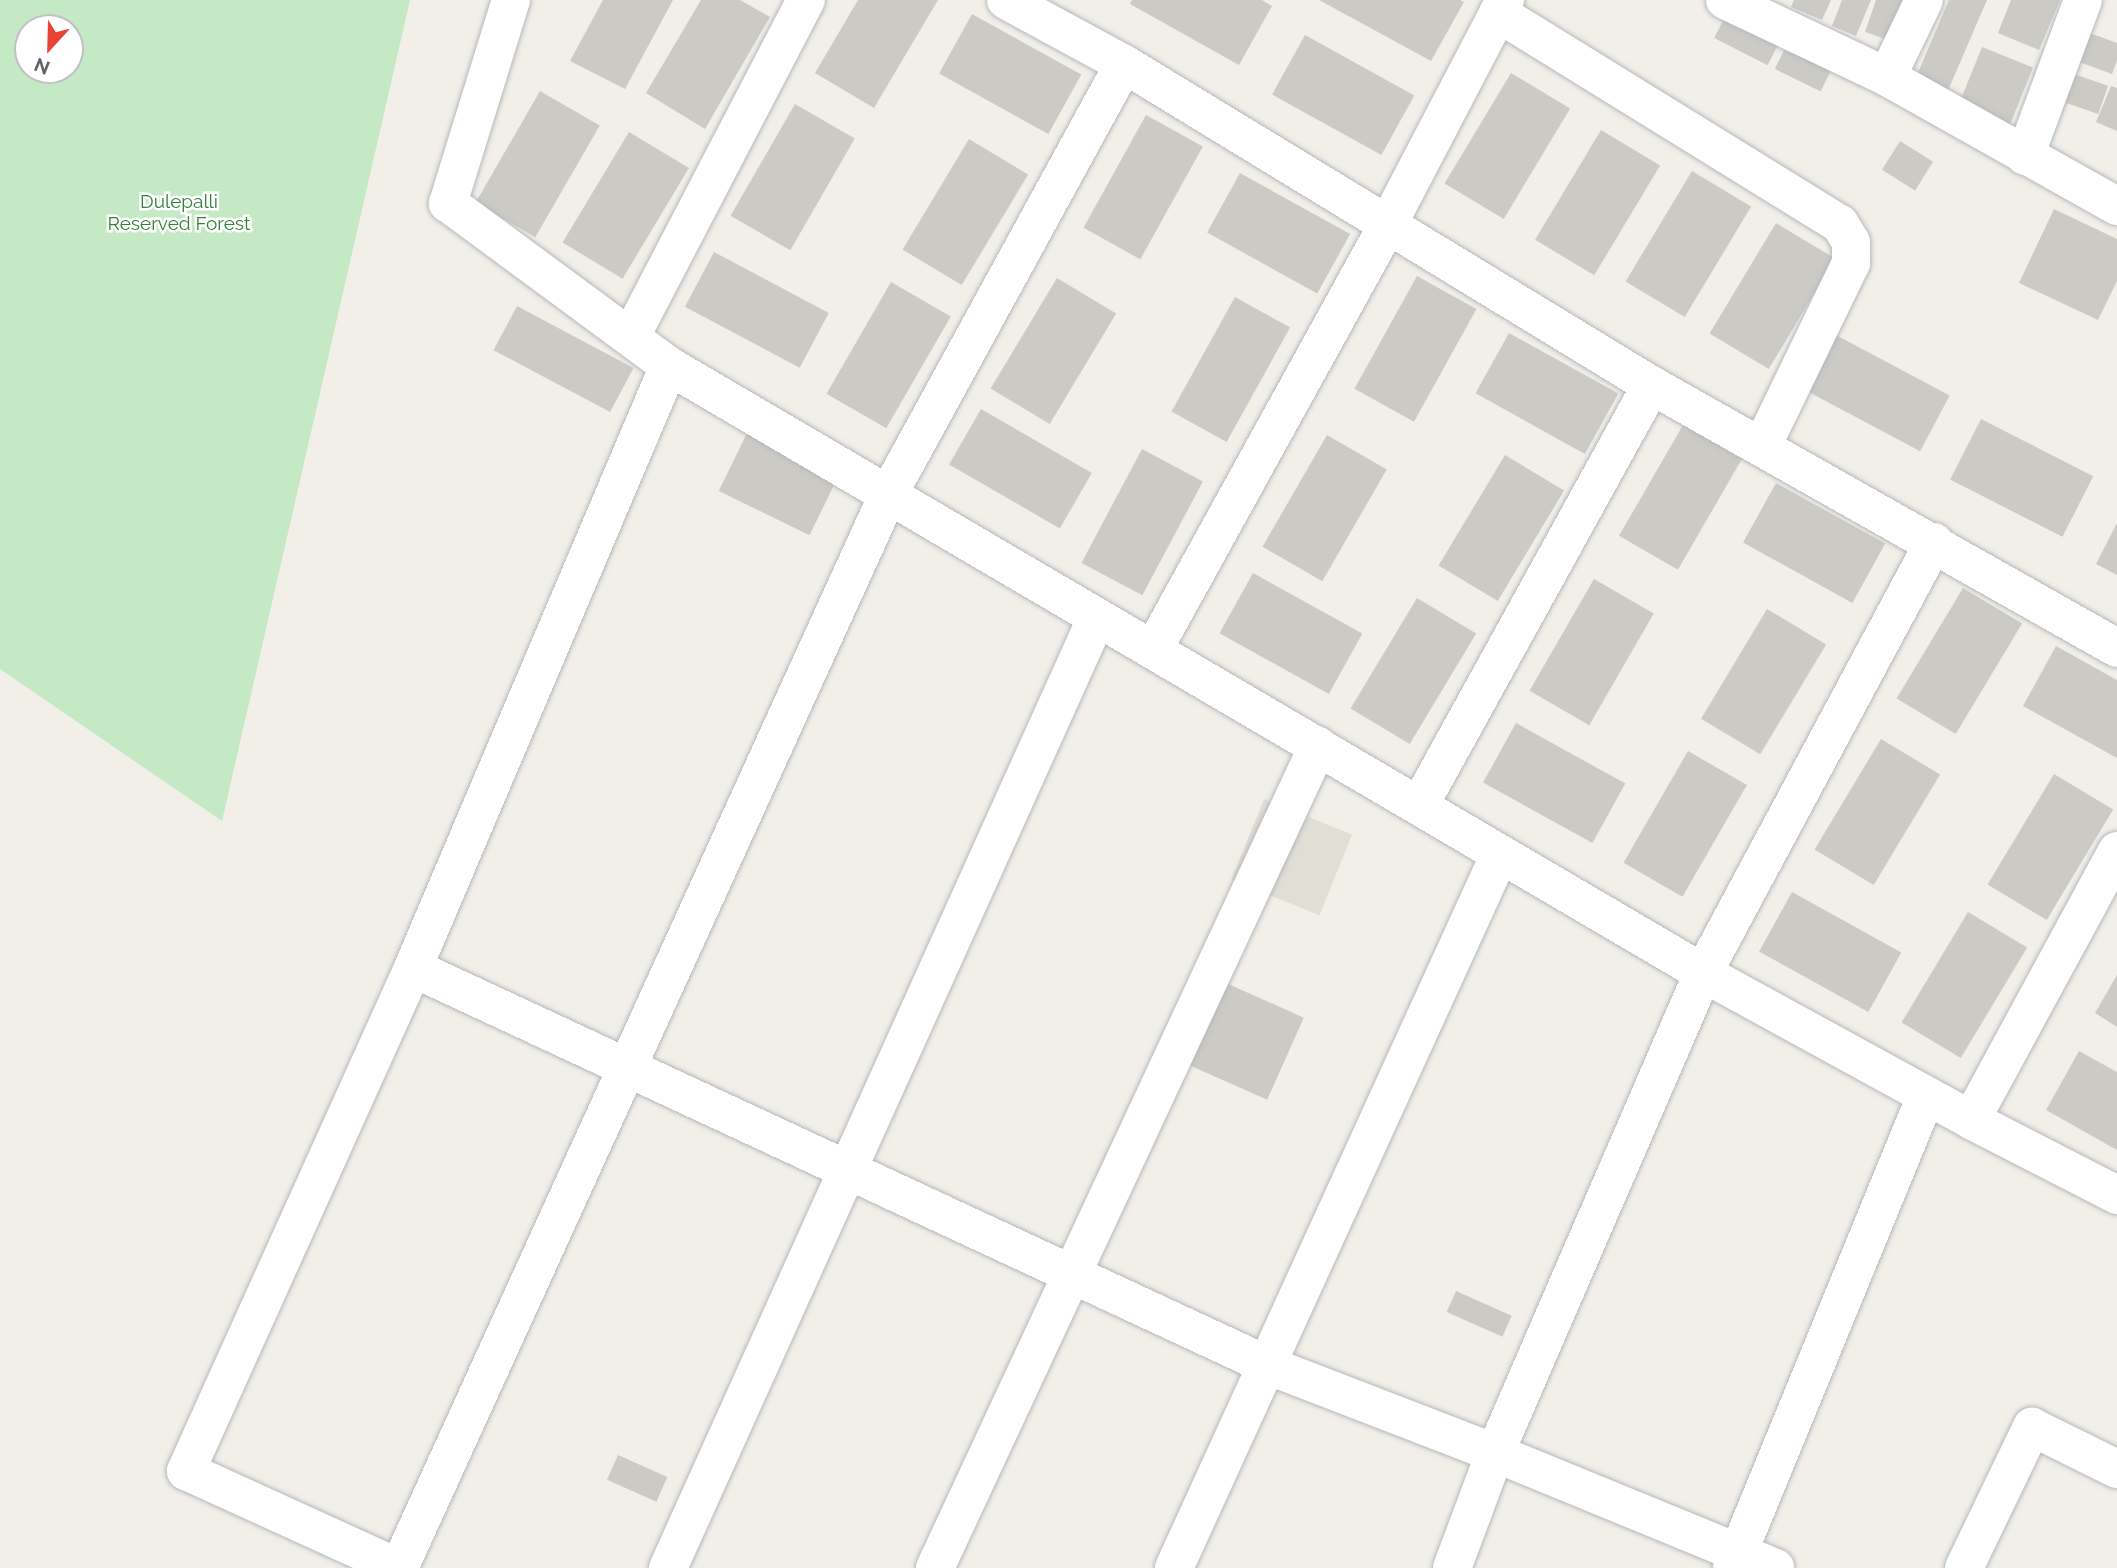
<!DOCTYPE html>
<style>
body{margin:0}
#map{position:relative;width:2117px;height:1568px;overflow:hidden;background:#f1efe8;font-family:Raleway,sans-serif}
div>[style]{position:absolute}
.education>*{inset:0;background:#e1ded6;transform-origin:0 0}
.green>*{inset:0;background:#c5e8c5}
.building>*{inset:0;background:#cccac5;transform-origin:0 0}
.roads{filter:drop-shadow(0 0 2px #b5b8bc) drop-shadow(0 0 2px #b5b8bc)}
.minor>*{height:38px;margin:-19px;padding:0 19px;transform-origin:19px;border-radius:19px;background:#fff}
span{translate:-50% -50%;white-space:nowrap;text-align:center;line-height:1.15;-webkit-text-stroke:5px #fff;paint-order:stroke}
.park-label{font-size:19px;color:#348238}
.north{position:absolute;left:14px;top:14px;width:70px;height:70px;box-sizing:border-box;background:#fff;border:2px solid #bfc1c3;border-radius:50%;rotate:202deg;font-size:19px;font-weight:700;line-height:28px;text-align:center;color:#5f6368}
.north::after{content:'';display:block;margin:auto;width:24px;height:32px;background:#ea4335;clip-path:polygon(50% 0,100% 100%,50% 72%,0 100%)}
</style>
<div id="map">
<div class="education">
<div style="left:1264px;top:799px;width:95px;height:87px;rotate:22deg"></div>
</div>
<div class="green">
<div style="clip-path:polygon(evenodd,0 0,410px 0,222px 821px,0 669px,0 0,28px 28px,70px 28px,70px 70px,28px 70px,28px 28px)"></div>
</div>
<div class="building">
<div style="clip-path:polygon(603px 0,673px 0,625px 89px,570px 61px)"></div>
<div style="clip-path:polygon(701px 0,740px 0,770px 17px,705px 129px,646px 93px)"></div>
<div style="clip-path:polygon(858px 0,938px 0,874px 108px,815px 73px)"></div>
<div style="clip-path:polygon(1132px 0,1262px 0,1272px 6px,1239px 65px,1130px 4px)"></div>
<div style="clip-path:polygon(1319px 0,1460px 0,1464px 2px,1431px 61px)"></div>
<div style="clip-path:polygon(1794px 0,1831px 0,1822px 20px,1791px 7px)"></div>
<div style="clip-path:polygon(1842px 0,1871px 0,1856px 36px,1832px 26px)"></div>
<div style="clip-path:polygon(1876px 0,1916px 0,1900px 44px,1865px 32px)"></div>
<div style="clip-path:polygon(1949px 0,1987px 0,1946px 95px,1914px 82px)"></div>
<div style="clip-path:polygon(2011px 0,2060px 0,2039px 50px,1998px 33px)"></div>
<div style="left:1731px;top:5px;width:60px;height:37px;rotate:27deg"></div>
<div style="left:972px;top:14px;width:125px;height:68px;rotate:29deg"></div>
<div style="clip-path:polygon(2090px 33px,2117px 43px,2117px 60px,2112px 74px,2079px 62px)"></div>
<div style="left:1792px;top:34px;width:51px;height:39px;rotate:26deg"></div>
<div style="left:1305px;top:35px;width:125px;height:68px;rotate:29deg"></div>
<div style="left:1982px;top:47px;width:55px;height:66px;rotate:22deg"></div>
<div style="left:1511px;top:73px;width:69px;height:129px;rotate:31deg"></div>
<div style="left:2074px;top:74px;width:36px;height:30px;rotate:19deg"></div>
<div style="clip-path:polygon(2111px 86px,2117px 88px,2117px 131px,2096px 122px)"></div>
<div style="left:540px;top:91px;width:69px;height:129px;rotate:30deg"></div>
<div style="left:795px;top:104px;width:69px;height:129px;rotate:30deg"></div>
<div style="left:1146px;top:115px;width:65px;height:129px;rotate:29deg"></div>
<div style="left:1601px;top:130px;width:69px;height:128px;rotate:31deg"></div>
<div style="left:629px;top:132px;width:70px;height:129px;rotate:31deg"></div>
<div style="left:969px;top:139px;width:69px;height:129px;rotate:31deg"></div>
<div style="left:1900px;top:141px;width:39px;height:34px;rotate:32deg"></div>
<div style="left:1692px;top:171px;width:69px;height:129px;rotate:31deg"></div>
<div style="left:1240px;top:173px;width:126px;height:68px;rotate:29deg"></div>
<div style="clip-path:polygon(2054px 209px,2117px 239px,2117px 281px,2098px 320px,2019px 283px)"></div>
<div style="left:1776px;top:223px;width:69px;height:129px;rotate:31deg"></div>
<div style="left:714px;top:252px;width:130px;height:62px;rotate:28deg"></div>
<div style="left:1417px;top:276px;width:68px;height:129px;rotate:29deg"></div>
<div style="left:1057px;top:278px;width:69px;height:129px;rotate:31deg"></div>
<div style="left:891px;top:282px;width:69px;height:129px;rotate:30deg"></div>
<div style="left:1235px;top:297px;width:63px;height:131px;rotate:29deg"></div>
<div style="left:517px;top:306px;width:132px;height:50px;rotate:28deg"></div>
<div style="left:1509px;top:333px;width:125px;height:69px;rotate:29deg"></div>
<div style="left:1834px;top:334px;width:131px;height:63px;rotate:28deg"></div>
<div style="left:981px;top:409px;width:128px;height:64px;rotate:30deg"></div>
<div style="left:1981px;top:419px;width:126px;height:68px;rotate:27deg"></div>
<div style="left:1683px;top:425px;width:68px;height:128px;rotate:30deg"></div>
<div style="left:749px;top:429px;width:101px;height:69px;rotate:26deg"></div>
<div style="left:1327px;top:435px;width:69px;height:129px;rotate:30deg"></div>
<div style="left:1142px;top:449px;width:69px;height:129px;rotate:28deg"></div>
<div style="left:1505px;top:455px;width:69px;height:129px;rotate:31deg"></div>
<div style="left:1776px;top:483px;width:125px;height:68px;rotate:29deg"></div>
<div style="clip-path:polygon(2117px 523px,2117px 575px,2096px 564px)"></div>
<div style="left:1253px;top:573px;width:125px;height:69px;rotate:29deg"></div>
<div style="left:1594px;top:579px;width:69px;height:129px;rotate:30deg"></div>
<div style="left:1963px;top:588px;width:69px;height:129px;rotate:31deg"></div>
<div style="left:1417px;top:598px;width:69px;height:129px;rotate:31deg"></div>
<div style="left:1767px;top:609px;width:69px;height:128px;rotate:31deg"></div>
<div style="clip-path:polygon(2056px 646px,2117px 680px,2117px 758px,2023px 706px)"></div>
<div style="left:1516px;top:723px;width:125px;height:68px;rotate:29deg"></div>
<div style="left:1881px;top:739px;width:69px;height:129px;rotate:31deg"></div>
<div style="left:1688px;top:751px;width:68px;height:129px;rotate:30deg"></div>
<div style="left:2054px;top:774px;width:69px;height:129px;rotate:31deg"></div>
<div style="left:1792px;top:892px;width:125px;height:68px;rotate:29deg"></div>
<div style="left:1968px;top:912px;width:69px;height:129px;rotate:31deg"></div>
<div style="clip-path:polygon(2117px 975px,2117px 1027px,2095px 1013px)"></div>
<div style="left:1217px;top:979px;width:95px;height:90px;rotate:24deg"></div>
<div style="clip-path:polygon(2079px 1051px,2117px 1072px,2117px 1150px,2046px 1110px)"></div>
<div style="left:1456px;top:1291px;width:61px;height:23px;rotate:24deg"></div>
<div style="left:618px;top:1455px;width:54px;height:27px;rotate:24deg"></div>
</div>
<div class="roads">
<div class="minor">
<div style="left:511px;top:0;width:213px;rotate:107.2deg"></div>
<div style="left:448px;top:203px;width:275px;rotate:36.4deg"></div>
<div style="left:669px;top:366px;width:1199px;rotate:30.41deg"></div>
<div style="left:1703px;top:973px;width:306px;rotate:28.7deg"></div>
<div style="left:1971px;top:1120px;width:164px;rotate:27.2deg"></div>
<div style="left:1006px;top:0;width:134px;rotate:28.5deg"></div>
<div style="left:1124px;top:64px;width:617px;rotate:31.35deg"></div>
<div style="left:1651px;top:385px;width:535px;rotate:29.44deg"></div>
<div style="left:1725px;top:0;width:179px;rotate:25.4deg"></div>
<div style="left:1887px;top:77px;width:264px;rotate:29.3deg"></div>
<div style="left:1498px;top:13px;width:402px;rotate:31.7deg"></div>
<div style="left:1840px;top:224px;width:21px;rotate:59deg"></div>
<div style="left:1851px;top:242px;width:21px;rotate:90deg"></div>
<div style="left:1851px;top:263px;width:203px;rotate:115.9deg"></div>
<div style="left:1887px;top:77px;width:85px;rotate:-64.3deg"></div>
<div style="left:2025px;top:156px;width:166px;rotate:-69.6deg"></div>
<div style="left:631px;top:336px;width:379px;rotate:-62.5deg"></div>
<div style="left:669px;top:366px;width:654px;rotate:113.04deg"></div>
<div style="left:413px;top:968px;width:552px;rotate:114.29deg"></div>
<div style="left:186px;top:1471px;width:234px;rotate:24.5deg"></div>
<div style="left:399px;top:1568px;width:1179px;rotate:-65.5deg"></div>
<div style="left:888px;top:495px;width:491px;rotate:-61.3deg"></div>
<div style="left:1153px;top:650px;width:487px;rotate:-61.1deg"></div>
<div style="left:1388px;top:224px;width:253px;rotate:-62.4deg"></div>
<div style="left:1419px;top:806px;width:481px;rotate:-61.1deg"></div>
<div style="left:413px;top:968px;width:942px;rotate:24.93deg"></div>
<div style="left:1267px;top:1365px;width:244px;rotate:21.1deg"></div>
<div style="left:1495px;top:1453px;width:303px;rotate:22.3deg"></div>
<div style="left:1971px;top:1120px;width:306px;rotate:-61.5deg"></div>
<div style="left:668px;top:1568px;width:1043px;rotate:-65.72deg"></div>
<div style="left:935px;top:1568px;width:907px;rotate:-65.02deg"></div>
<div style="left:1174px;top:1568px;width:785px;rotate:-65.46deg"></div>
<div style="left:1452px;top:1568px;width:123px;rotate:-69.5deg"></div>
<div style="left:1495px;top:1453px;width:523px;rotate:-66.57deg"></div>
<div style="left:1703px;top:973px;width:489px;rotate:-61.8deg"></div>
<div style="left:1732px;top:1568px;width:510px;rotate:-67.66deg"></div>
<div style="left:1964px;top:1568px;width:157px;rotate:-64.3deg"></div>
<div style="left:2032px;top:1427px;width:95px;rotate:26.3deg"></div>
</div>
</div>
<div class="park-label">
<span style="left:179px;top:213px">Dulepalli<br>Reserved Forest</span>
</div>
<div class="north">N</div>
</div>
